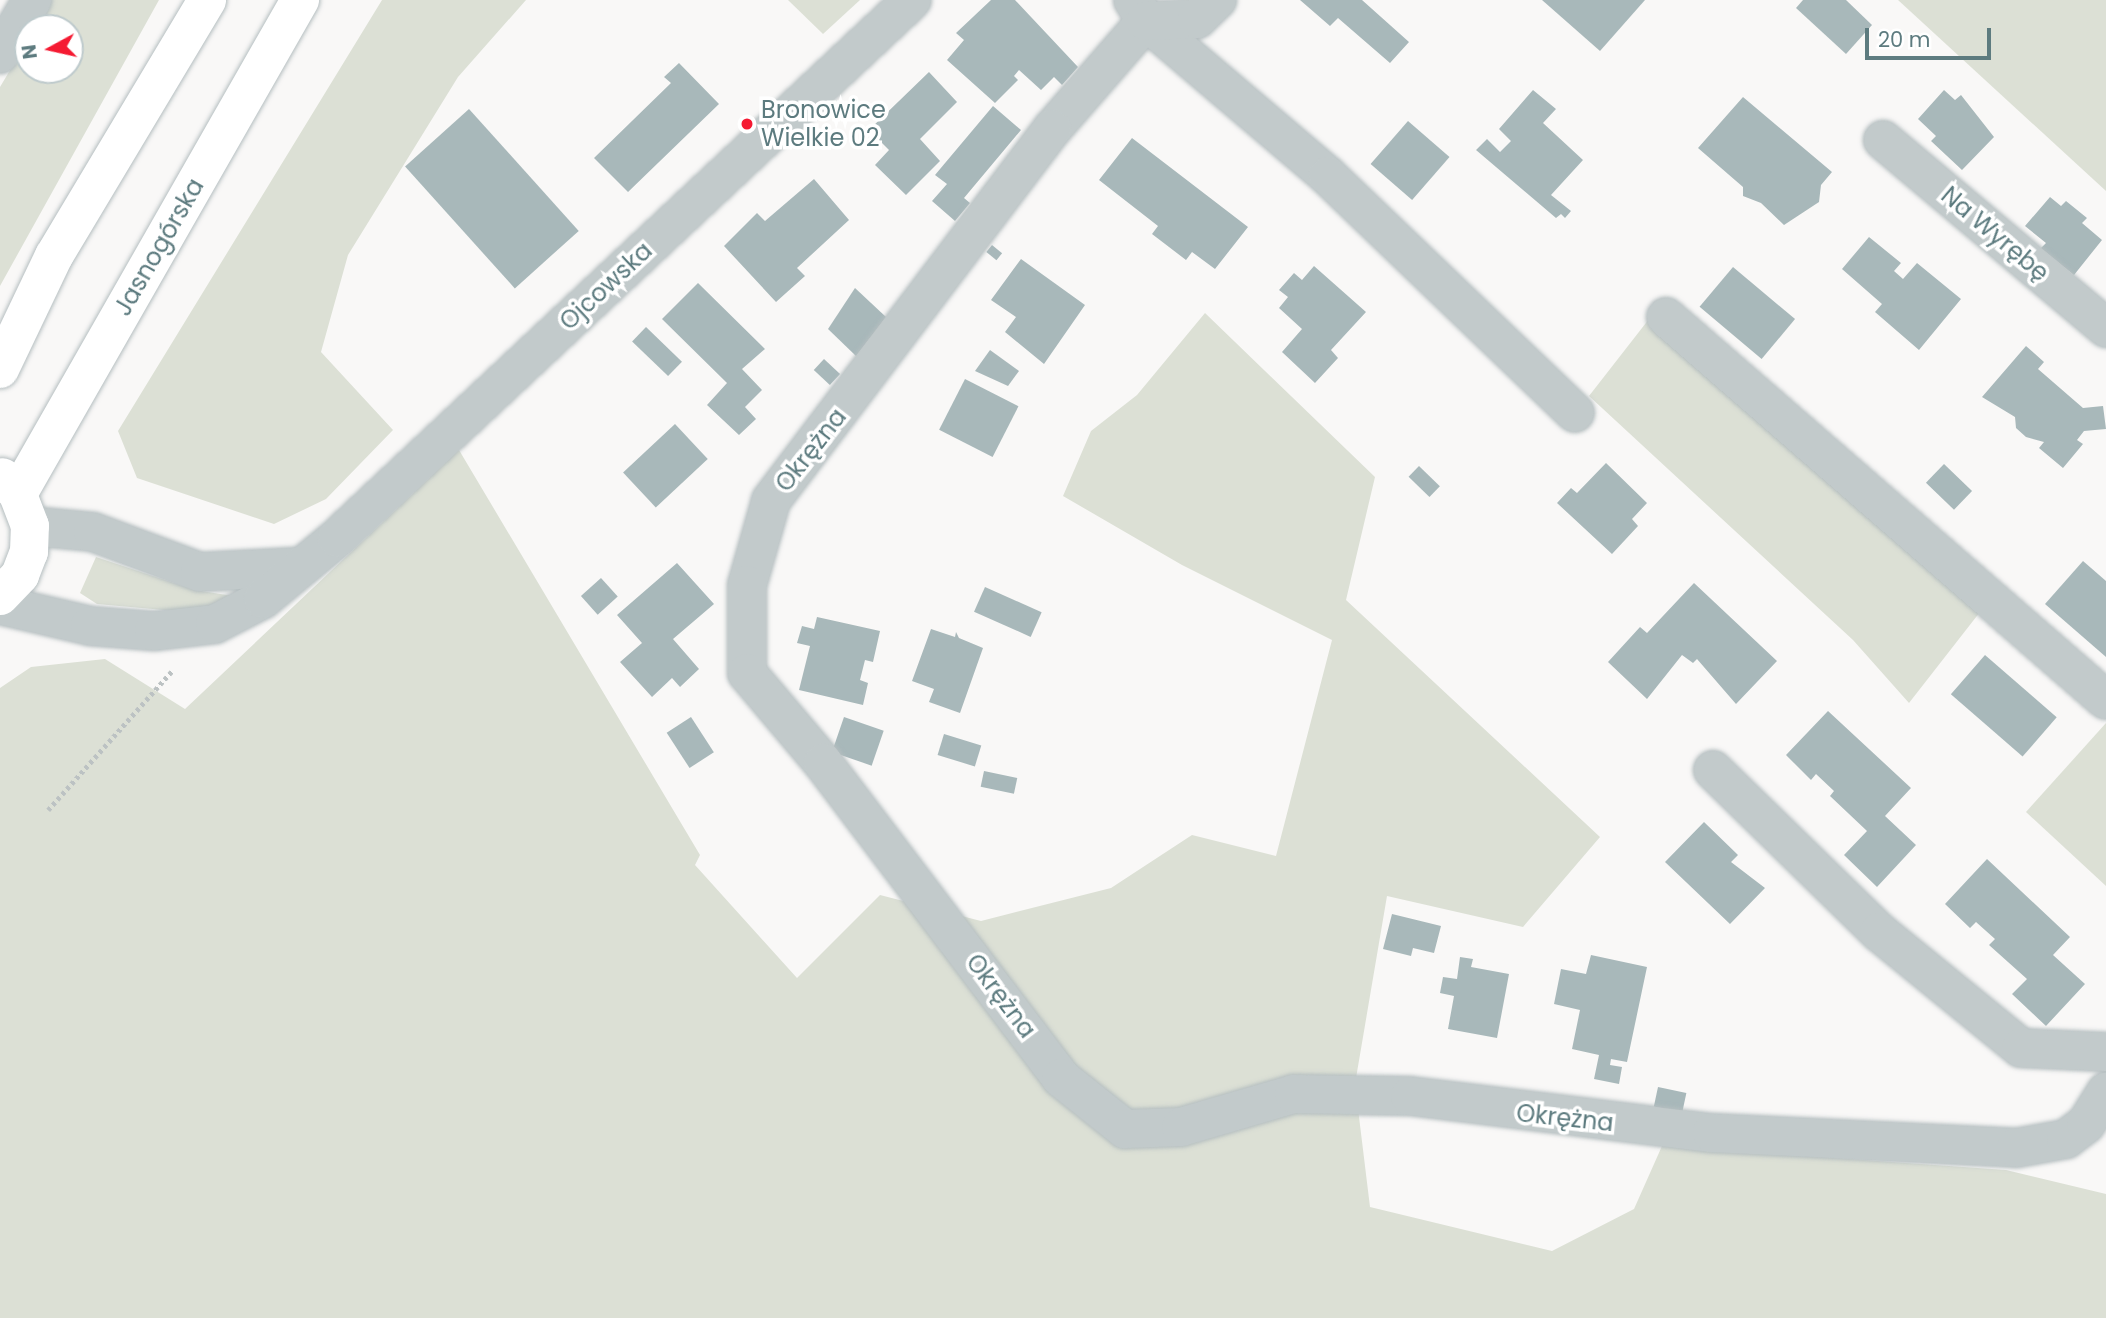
<!DOCTYPE html>
<meta charset="utf-8">
<style>
body{margin:0}
#map{position:relative;width:2106px;height:1318px;overflow:hidden;background:#f9f8f7;font-family:Poppins,sans-serif}
div>[style]{position:absolute}
.green>*{inset:0;background:#dce0d5}
.building>*{inset:0;background:#a8b8ba;transform-origin:0 0}
.path>*{height:4.5px;margin-top:-2.25px;transform-origin:0;background:repeating-linear-gradient(90deg,#bcc2c3 0 3.5px,transparent 0 7px)}
.roads{filter:drop-shadow(0 0 2px #b5bec0) drop-shadow(0 0 2px #b5bec0)}
.minor>*{height:38px;margin:-19px;padding:0 19px;transform-origin:19px;border-radius:19px;background:#c2cacb}
.major>*{height:38px;margin:-19px;padding:0 19px;transform-origin:19px;border-radius:19px;background:#fff}
.dots>*{width:19px;height:19px;translate:-50% -50%;box-sizing:border-box;border:4px solid #fff;border-radius:50%}
span{translate:-50% -50%;white-space:nowrap;text-align:center;line-height:1.15;-webkit-text-stroke:7px #fff;paint-order:stroke}
.poi-label{font-size:24px;color:#5d7b7f}
.left{translate:0 -50%;text-align:left}
.street-label{font-size:24px;color:#5d7b7f}
.north{position:absolute;left:14px;top:14px;width:70px;height:70px;box-sizing:border-box;background:#fff;border:2px solid #becacc;border-radius:50%;rotate:262deg;font-size:19px;font-weight:700;line-height:28px;text-align:center;color:#5d7b7f}
.north::after{content:'';display:block;margin:auto;width:24px;height:32px;background:#f51a32;clip-path:polygon(50% 0,100% 100%,50% 72%,0 100%)}
.scale{position:absolute;left:1865px;top:28px;width:126px;height:32px;box-sizing:border-box;border:4px solid #5d7b7f;border-top:0;padding-left:9px;font-size:21px;line-height:24px;white-space:nowrap;color:#5d7b7f;-webkit-text-stroke:5px #fff;paint-order:stroke}
</style>
<div id="map">
<div class="green">
<div style="clip-path:polygon(51px 0,159px 0,0 286px,0 87px,28px 40px,28px 70px,70px 70px,70px 28px,35px 28px)"></div>
<div style="clip-path:polygon(382px 0,526px 0,458px 77px,348px 255px,321px 352px,393px 430px,326px 499px,274px 524px,137px 478px,118px 431px)"></div>
<div style="clip-path:polygon(788px 0,860px 0,823px 34px)"></div>
<div style="clip-path:polygon(1898px 0,2106px 0,2106px 191px)"></div>
<div style="clip-path:polygon(1205px 313px,1375px 477px,1346px 600px,1600px 837px,1523px 927px,1387px 896px,1355px 1084px,1370px 1207px,1552px 1251px,1634px 1209px,1662px 1146px,2006px 1170px,2106px 1194px,2106px 1318px,0 1318px,0 688px,31px 667px,105px 659px,185px 709px,459px 450px,700px 855px,695px 865px,797px 978px,880px 895px,981px 921px,1111px 888px,1192px 835px,1276px 856px,1332px 640px,1182px 565px,1063px 496px,1091px 431px,1137px 395px)"></div>
<div style="clip-path:polygon(1649px 319px,1980px 612px,1909px 703px,1853px 640px,1589px 396px)"></div>
<div style="clip-path:polygon(96px 557px,195px 590px,233px 596px,229px 603px,186px 612px,97px 604px,80px 593px)"></div>
<div style="clip-path:polygon(2106px 723px,2106px 886px,2026px 812px)"></div>
</div>
<div class="building">
<div style="clip-path:polygon(991px 0,1015px 0,1078px 67px,1062px 85px,1054px 77px,1041px 90px,1019px 70px,1014px 76px,1018px 80px,995px 103px,947px 60px,964px 40px,956px 33px)"></div>
<div style="clip-path:polygon(1300px 0,1362px 0,1409px 42px,1390px 63px,1338px 18px,1330px 26px)"></div>
<div style="clip-path:polygon(1542px 0,1645px 0,1600px 51px)"></div>
<div style="clip-path:polygon(1803px 0,1846px 0,1872px 25px,1846px 54px,1796px 8px)"></div>
<div style="clip-path:polygon(679px 63px,719px 104px,628px 192px,594px 158px,671px 83px,664px 77px)"></div>
<div style="clip-path:polygon(929px 72px,957px 102px,920px 139px,940px 161px,906px 195px,875px 165px,889px 150px,869px 130px)"></div>
<div style="clip-path:polygon(1533px 90px,1556px 109px,1543px 123px,1583px 160px,1551px 195px,1571px 211px,1565px 218px,1561px 214px,1556px 218px,1476px 150px,1487px 139px,1500px 152px,1511px 141px,1499px 129px)"></div>
<div style="clip-path:polygon(1944px 90px,1955px 100px,1961px 95px,1994px 137px,1962px 170px,1931px 141px,1936px 136px,1918px 119px)"></div>
<div style="clip-path:polygon(1743px 97px,1832px 172px,1821px 185px,1819px 202px,1784px 225px,1761px 203px,1743px 196px,1743px 187px,1698px 148px)"></div>
<div style="clip-path:polygon(993px 106px,1021px 130px,964px 198px,970px 203px,955px 221px,932px 201px,947px 184px,935px 175px)"></div>
<div style="left:469px;top:109px;width:164px;height:86px;rotate:48deg"></div>
<div style="left:1408px;top:121px;width:55px;height:57px;rotate:41deg"></div>
<div style="clip-path:polygon(1132px 138px,1248px 227px,1215px 269px,1192px 252px,1186px 260px,1152px 234px,1158px 226px,1099px 180px)"></div>
<div style="clip-path:polygon(814px 179px,849px 220px,797px 268px,805px 276px,776px 302px,724px 246px,757px 213px,765px 221px)"></div>
<div style="clip-path:polygon(2050px 197px,2061px 206px,2066px 201px,2087px 218px,2082px 223px,2102px 240px,2074px 275px,2041px 248px,2046px 243px,2025px 226px)"></div>
<div style="clip-path:polygon(1869px 237px,1901px 263px,1894px 271px,1903px 279px,1917px 263px,1961px 299px,1919px 350px,1875px 312px,1882px 304px,1842px 269px)"></div>
<div style="left:992px;top:245px;width:13px;height:9px;rotate:39deg"></div>
<div style="clip-path:polygon(1021px 259px,1085px 305px,1044px 364px,1005px 332px,1016px 317px,991px 300px)"></div>
<div style="clip-path:polygon(1314px 266px,1366px 312px,1331px 350px,1338px 358px,1315px 383px,1282px 352px,1302px 329px,1279px 308px,1288px 297px,1279px 290px,1294px 273px,1302px 280px)"></div>
<div style="left:1733px;top:267px;width:81px;height:52px;rotate:40deg"></div>
<div style="clip-path:polygon(698px 283px,765px 349px,742px 369px,762px 390px,745px 407px,756px 419px,739px 435px,707px 405px,727px 383px,662px 319px)"></div>
<div style="clip-path:polygon(855px 288px,886px 317px,856px 356px,828px 329px)"></div>
<div style="left:646px;top:327px;width:50px;height:20px;rotate:44deg"></div>
<div style="clip-path:polygon(2026px 346px,2044px 362px,2038px 369px,2083px 408px,2103px 406px,2106px 429px,2084px 431px,2077px 440px,2083px 444px,2063px 468px,2039px 448px,2044px 442px,2026px 437px,2016px 428px,2015px 417px,1982px 397px)"></div>
<div style="clip-path:polygon(990px 350px,1019px 371px,1008px 386px,975px 371px)"></div>
<div style="left:824px;top:359px;width:22px;height:15px;rotate:43deg"></div>
<div style="left:965px;top:379px;width:60px;height:57px;rotate:27deg"></div>
<div style="left:675px;top:424px;width:48px;height:71px;rotate:47deg"></div>
<div style="clip-path:polygon(1606px 463px,1647px 503px,1632px 519px,1638px 526px,1612px 554px,1557px 503px,1571px 488px,1577px 493px)"></div>
<div style="left:1944px;top:464px;width:39px;height:26px;rotate:44deg"></div>
<div style="left:1419px;top:466px;width:29px;height:15px;rotate:44deg"></div>
<div style="clip-path:polygon(2083px 561px,2106px 581px,2106px 657px,2045px 604px)"></div>
<div style="clip-path:polygon(677px 563px,714px 604px,673px 639px,699px 669px,680px 687px,672px 678px,652px 697px,620px 662px,642px 643px,617px 615px)"></div>
<div style="left:601px;top:578px;width:25px;height:27px;rotate:48deg"></div>
<div style="clip-path:polygon(1694px 583px,1777px 661px,1736px 704px,1697px 659px,1693px 663px,1682px 655px,1647px 699px,1608px 662px,1640px 627px,1647px 633px)"></div>
<div style="left:985px;top:587px;width:62px;height:27px;rotate:24deg"></div>
<div style="clip-path:polygon(817px 617px,880px 631px,873px 662px,865px 660px,860px 680px,868px 683px,863px 705px,799px 690px,810px 646px,797px 643px,802px 626px,814px 629px)"></div>
<div style="clip-path:polygon(931px 629px,955px 637px,956px 632px,959px 638px,983px 648px,960px 713px,929px 702px,934px 689px,912px 681px)"></div>
<div style="left:1985px;top:655px;width:95px;height:52px;rotate:41deg"></div>
<div style="clip-path:polygon(1828px 711px,1911px 788px,1885px 816px,1916px 845px,1877px 887px,1844px 855px,1867px 831px,1830px 796px,1834px 791px,1816px 774px,1811px 780px,1786px 755px)"></div>
<div style="left:691px;top:717px;width:42px;height:29px;rotate:57deg"></div>
<div style="left:844px;top:717px;width:42px;height:37px;rotate:19deg"></div>
<div style="left:944px;top:734px;width:39px;height:22px;rotate:17deg"></div>
<div style="left:984px;top:771px;width:34px;height:16px;rotate:12deg"></div>
<div style="clip-path:polygon(1704px 822px,1738px 855px,1731px 862px,1765px 888px,1730px 924px,1665px 862px)"></div>
<div style="clip-path:polygon(1987px 859px,2070px 937px,2053px 955px,2085px 984px,2046px 1026px,2012px 994px,2027px 979px,1989px 945px,1995px 939px,1976px 922px,1970px 928px,1945px 904px)"></div>
<div style="clip-path:polygon(1392px 914px,1441px 926px,1434px 953px,1413px 948px,1411px 956px,1383px 949px)"></div>
<div style="clip-path:polygon(1591px 955px,1647px 967px,1627px 1062px,1611px 1059px,1610px 1065px,1622px 1067px,1619px 1084px,1594px 1079px,1599px 1055px,1572px 1049px,1580px 1010px,1554px 1004px,1561px 969px,1586px 974px)"></div>
<div style="clip-path:polygon(1460px 957px,1473px 959px,1471px 967px,1509px 974px,1497px 1038px,1448px 1029px,1454px 996px,1440px 993px,1443px 977px,1457px 979px)"></div>
<div style="left:1658px;top:1087px;width:29px;height:20px;rotate:12deg"></div>
</div>
<div class="path">
<div style="left:48px;top:810px;width:186px;rotate:-48.3deg"></div>
</div>
<div class="roads">
<div class="minor">
<div style="left:1133px;top:0;width:25px;rotate:58deg"></div>
<div style="left:1146px;top:21px;width:143px;rotate:131deg"></div>
<div style="left:1052px;top:129px;width:466px;rotate:127.1deg"></div>
<div style="left:771px;top:501px;width:87px;rotate:105.9deg"></div>
<div style="left:747px;top:585px;width:88px;rotate:90deg"></div>
<div style="left:747px;top:673px;width:118px;rotate:49.8deg"></div>
<div style="left:823px;top:763px;width:395px;rotate:52.9deg"></div>
<div style="left:1061px;top:1078px;width:82px;rotate:38.6deg"></div>
<div style="left:1125px;top:1129px;width:56px;rotate:-2deg"></div>
<div style="left:1181px;top:1127px;width:118px;rotate:-16.3deg"></div>
<div style="left:1294px;top:1094px;width:116px;rotate:1deg"></div>
<div style="left:1410px;top:1096px;width:304px;rotate:7deg"></div>
<div style="left:1712px;top:1133px;width:304px;rotate:2.8deg"></div>
<div style="left:2016px;top:1148px;width:51px;rotate:-10.2deg"></div>
<div style="left:2066px;top:1139px;width:25px;rotate:-37deg"></div>
<div style="left:2086px;top:1124px;width:38px;rotate:-58deg"></div>
<div style="left:1146px;top:21px;width:239px;rotate:40.4deg"></div>
<div style="left:1328px;top:176px;width:342px;rotate:43.8deg"></div>
<div style="left:1146px;top:21px;width:51px;rotate:-2.2deg"></div>
<div style="left:1197px;top:19px;width:28px;rotate:-44deg"></div>
<div style="left:0;top:54px;width:63px;rotate:-59.3deg"></div>
<div style="left:1883px;top:140px;width:292px;rotate:40.1deg"></div>
<div style="left:1666px;top:317px;width:583px;rotate:41.04deg"></div>
<div style="left:30px;top:526px;width:63px;rotate:5.4deg"></div>
<div style="left:93px;top:532px;width:114px;rotate:20.5deg"></div>
<div style="left:200px;top:572px;width:96px;rotate:-3deg"></div>
<div style="left:0;top:605px;width:92px;rotate:13.1deg"></div>
<div style="left:90px;top:626px;width:64px;rotate:4.5deg"></div>
<div style="left:154px;top:631px;width:61px;rotate:-6.5deg"></div>
<div style="left:215px;top:624px;width:54px;rotate:-27.5deg"></div>
<div style="left:263px;top:599px;width:96px;rotate:-39.5deg"></div>
<div style="left:337px;top:538px;width:787px;rotate:-43.1deg"></div>
<div style="left:1713px;top:770px;width:232px;rotate:44.3deg"></div>
<div style="left:1879px;top:932px;width:183px;rotate:39.2deg"></div>
<div style="left:2021px;top:1048px;width:85px;rotate:2.7deg"></div>
</div>
<div class="major">
<div style="left:0;top:369px;width:125px;rotate:-64.5deg"></div>
<div style="left:54px;top:256px;width:298px;rotate:-59.1deg"></div>
<div style="left:18px;top:494px;width:569px;rotate:-60.28deg"></div>
<div style="left:0;top:596px;width:29px;rotate:-46deg"></div>
<div style="left:20px;top:575px;width:25px;rotate:-69deg"></div>
<div style="left:29px;top:552px;width:26px;rotate:-88deg"></div>
<div style="left:30px;top:526px;width:34px;rotate:-111deg"></div>
<div style="left:18px;top:494px;width:23px;rotate:-133deg"></div>
</div>
</div>
<div class="dots">
<div style="left:747px;top:124px;background:#f51a32"></div>
</div>
<div class="poi-label">
<span class="left" style="left:761px;top:124px">Bronowice<br>Wielkie 02</span>
</div>
<div class="street-label">
<span style="left:1995px;top:234px;rotate:40deg">Na Wyrębę</span>
<span style="left:159px;top:247px;rotate:-60deg">Jasnogórska</span>
<span style="left:606px;top:286px;rotate:-43deg">Ojcowska</span>
<span style="left:811px;top:450px;rotate:-52deg">Okrężna</span>
<span style="left:1001px;top:996px;rotate:53deg">Okrężna</span>
<span style="left:1565px;top:1118px;rotate:6deg">Okrężna</span>
</div>
<div class="north">N</div>
<div class="scale">20 m</div>
</div>
